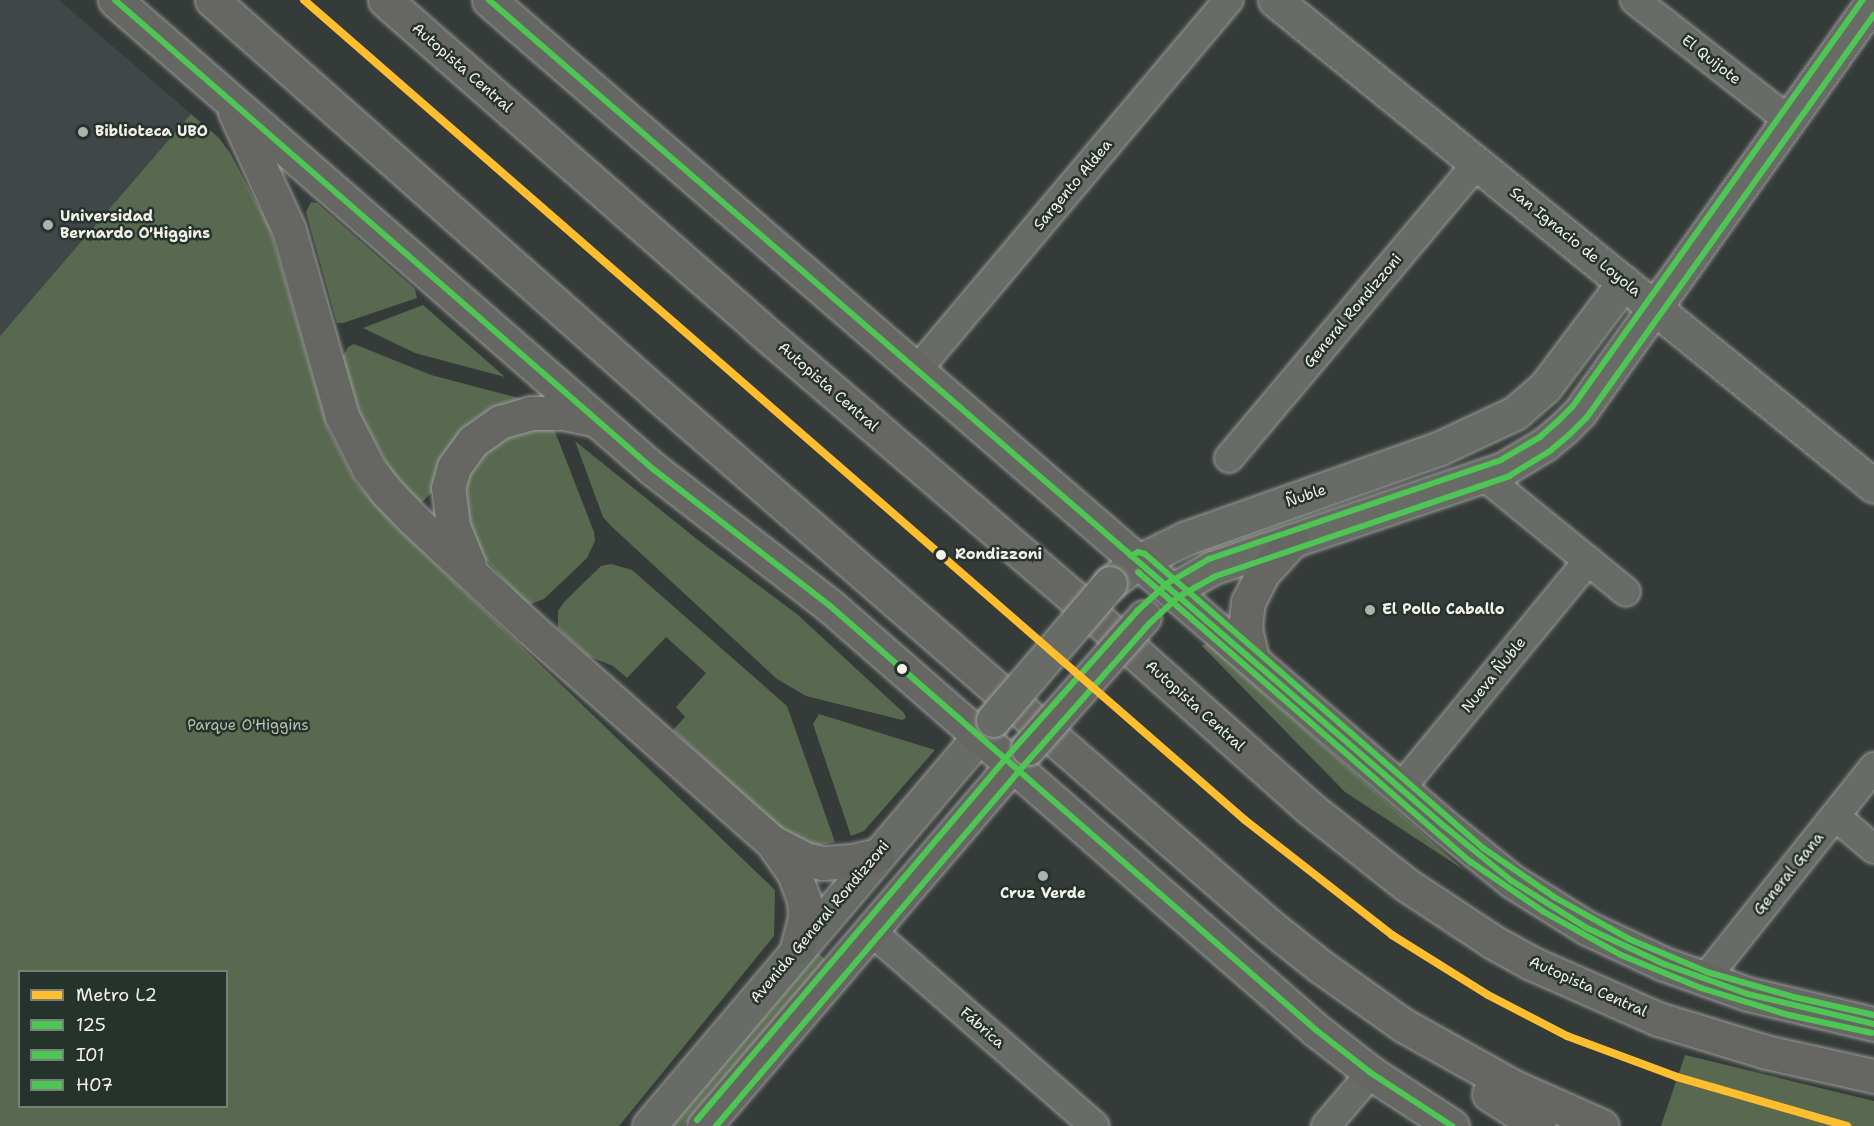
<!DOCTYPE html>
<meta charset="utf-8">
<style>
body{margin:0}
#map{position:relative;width:1874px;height:1126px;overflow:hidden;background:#353b39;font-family:"Shantell Sans",sans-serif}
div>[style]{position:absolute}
.built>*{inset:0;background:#414748}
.green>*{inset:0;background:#58694f}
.roads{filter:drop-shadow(0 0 2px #9c9e9b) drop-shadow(0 0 2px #9c9e9b)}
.street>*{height:28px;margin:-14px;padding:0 14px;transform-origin:14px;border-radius:14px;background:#686b66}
.secondary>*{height:33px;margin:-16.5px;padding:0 16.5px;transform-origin:16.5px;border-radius:16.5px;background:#686b66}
.primary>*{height:33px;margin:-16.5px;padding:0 16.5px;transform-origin:16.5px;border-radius:16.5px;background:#666763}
.highway>*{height:33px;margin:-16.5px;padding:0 16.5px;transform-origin:16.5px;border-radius:16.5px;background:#666763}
.bridges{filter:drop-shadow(0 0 2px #9c9e9b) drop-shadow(0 0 2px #9c9e9b)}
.secondary-bridge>*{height:33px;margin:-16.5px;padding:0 16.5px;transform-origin:16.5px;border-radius:16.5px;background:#686b66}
.primary-bridge>*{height:33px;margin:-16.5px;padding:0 16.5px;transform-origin:16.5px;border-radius:16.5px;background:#666763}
.bus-1>*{height:6px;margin:-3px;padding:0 3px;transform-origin:3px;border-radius:3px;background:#4dc653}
.bus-2>*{height:6px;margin:-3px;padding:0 3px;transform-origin:3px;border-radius:3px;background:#4dc653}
.bus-3>*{height:6px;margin:-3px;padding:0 3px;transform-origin:3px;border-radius:3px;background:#4dc653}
.metro-1>*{height:8px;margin:-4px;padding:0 4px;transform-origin:4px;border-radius:4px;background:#ffbe2e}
.dots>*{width:16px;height:16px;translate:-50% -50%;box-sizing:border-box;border:3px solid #26332d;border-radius:50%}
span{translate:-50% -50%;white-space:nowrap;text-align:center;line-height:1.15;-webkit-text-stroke:5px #26332d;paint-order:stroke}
.street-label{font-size:15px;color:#f4f1e8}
.poi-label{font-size:15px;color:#f4f1e8;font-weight:700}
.left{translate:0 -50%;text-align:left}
.stop-label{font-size:15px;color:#f4f1e8;font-weight:700}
.park-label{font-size:15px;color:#b8bdac}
.legend{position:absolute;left:18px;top:970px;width:210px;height:138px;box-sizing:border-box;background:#26332d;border:2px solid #787f78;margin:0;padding:8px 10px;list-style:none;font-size:18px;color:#f4f1e8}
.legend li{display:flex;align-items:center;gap:12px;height:30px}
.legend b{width:30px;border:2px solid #787f78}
</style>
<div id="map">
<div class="built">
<div style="clip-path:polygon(0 0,59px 0,191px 114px,0 336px)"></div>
</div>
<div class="green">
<div style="clip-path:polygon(evenodd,191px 114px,219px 138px,230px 153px,269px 226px,328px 429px,356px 483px,395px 525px,775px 890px,774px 936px,619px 1126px,0 1126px,0 336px,191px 114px,20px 972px,226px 972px,226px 1106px,20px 1106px,20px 972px)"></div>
<div style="clip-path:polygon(311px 202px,317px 203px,415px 289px,417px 298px,343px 323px,337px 323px,306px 212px)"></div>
<div style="clip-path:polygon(423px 305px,505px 377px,415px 353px,363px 328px)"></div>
<div style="clip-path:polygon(354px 344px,431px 375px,526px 400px,420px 504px,391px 471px,360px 414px,342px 358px,348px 347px)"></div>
<div style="clip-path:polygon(529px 426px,554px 429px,594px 532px,595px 541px,587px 558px,544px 599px,531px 604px,523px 600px,473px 546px,460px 510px,465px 471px,485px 446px)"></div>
<div style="clip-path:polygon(575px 441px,703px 544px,798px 615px,904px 713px,906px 718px,902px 720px,806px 696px,777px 679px,611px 526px,603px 517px)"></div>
<div style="clip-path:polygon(611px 564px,632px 570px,787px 706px,835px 842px,801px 850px,673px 730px,685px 717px,676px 707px,706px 673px,666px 637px,627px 678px,613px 666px,588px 656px,558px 628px,558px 611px,564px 602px,601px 566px)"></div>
<div style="clip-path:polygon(1207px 643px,1464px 870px,1345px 792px,1202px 646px)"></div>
<div style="clip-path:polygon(819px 714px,935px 750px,864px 831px,851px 836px,813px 724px)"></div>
<div style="clip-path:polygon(812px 948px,826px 960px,684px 1126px,662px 1126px)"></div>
<div style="clip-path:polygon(1685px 1055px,1874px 1101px,1874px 1126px,1661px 1126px)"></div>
</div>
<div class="roads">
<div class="street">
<div style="left:1635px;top:0;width:194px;rotate:38.1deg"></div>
<div style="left:917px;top:370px;width:484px;rotate:-49.9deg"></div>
<div style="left:1229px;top:458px;width:385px;rotate:-49.9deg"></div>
<div style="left:1484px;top:476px;width:183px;rotate:39.2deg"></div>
<div style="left:1400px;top:789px;width:296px;rotate:-50.5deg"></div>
<div style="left:1835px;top:816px;width:51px;rotate:40.2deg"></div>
<div style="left:870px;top:930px;width:298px;rotate:41.1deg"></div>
<div style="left:1704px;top:980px;width:273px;rotate:-51.4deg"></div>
<div style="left:1326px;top:1126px;width:70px;rotate:-49.7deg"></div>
</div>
<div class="secondary">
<div style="left:1275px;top:0;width:771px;rotate:39.05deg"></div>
<div style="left:1110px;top:583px;width:36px;rotate:-37deg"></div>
<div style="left:1139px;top:561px;width:52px;rotate:-26.1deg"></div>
<div style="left:1186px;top:538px;width:267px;rotate:-19.5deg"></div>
<div style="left:1438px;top:449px;width:85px;rotate:-25.1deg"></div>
<div style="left:1515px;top:413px;width:40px;rotate:-41deg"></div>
<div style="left:1545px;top:387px;width:131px;rotate:-53deg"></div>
<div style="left:1173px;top:590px;width:45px;rotate:-29.4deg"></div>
<div style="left:1212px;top:568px;width:310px;rotate:-18.8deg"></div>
<div style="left:1505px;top:468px;width:47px;rotate:-31deg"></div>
<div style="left:1545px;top:444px;width:25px;rotate:-40deg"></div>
<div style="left:1564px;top:428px;width:23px;rotate:-45deg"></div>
<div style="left:1580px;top:412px;width:506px;rotate:-54.49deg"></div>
<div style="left:649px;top:1126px;width:532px;rotate:-49.73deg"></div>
</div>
<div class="primary">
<div style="left:115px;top:0;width:714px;rotate:41.08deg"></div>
<div style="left:653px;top:469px;width:222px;rotate:37.7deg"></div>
<div style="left:829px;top:605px;width:646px;rotate:41.11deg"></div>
<div style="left:1316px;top:1030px;width:70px;rotate:38deg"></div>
<div style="left:1371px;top:1073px;width:97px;rotate:33.2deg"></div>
<div style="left:489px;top:0;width:1263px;rotate:40.86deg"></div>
<div style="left:1444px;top:826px;width:87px;rotate:39deg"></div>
<div style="left:1512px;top:881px;width:89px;rotate:32.1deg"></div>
<div style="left:1587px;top:928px;width:85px;rotate:25.1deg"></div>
<div style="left:1664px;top:964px;width:89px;rotate:19.7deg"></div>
<div style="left:1748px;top:994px;width:130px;rotate:13.4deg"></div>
<div style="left:235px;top:112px;width:130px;rotate:65.4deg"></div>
<div style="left:289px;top:230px;width:193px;rotate:74.1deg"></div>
<div style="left:342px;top:416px;width:59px;rotate:63deg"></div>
<div style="left:369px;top:469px;width:28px;rotate:52deg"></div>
<div style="left:386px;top:491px;width:39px;rotate:46deg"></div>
<div style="left:413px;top:519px;width:158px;rotate:43deg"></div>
<div style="left:529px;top:627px;width:324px;rotate:41.5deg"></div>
<div style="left:772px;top:842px;width:38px;rotate:55deg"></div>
<div style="left:794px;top:873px;width:29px;rotate:70deg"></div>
<div style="left:804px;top:900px;width:18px;rotate:87deg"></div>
<div style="left:805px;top:918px;width:31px;rotate:105deg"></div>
<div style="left:469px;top:565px;width:42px;rotate:-112.3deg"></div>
<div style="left:453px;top:526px;width:38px;rotate:-97deg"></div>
<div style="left:448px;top:488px;width:22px;rotate:-74deg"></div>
<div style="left:454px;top:467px;width:32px;rotate:-54deg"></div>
<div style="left:473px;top:441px;width:33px;rotate:-35deg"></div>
<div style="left:500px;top:422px;width:32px;rotate:-16deg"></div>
<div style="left:531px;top:413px;width:33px"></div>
<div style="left:564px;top:413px;width:33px;rotate:12deg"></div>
<div style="left:1252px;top:659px;width:31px;rotate:-103deg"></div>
<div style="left:1245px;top:629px;width:27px;rotate:-84deg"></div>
<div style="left:1248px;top:602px;width:31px;rotate:-63deg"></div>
<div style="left:1262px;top:574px;width:45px;rotate:-47.7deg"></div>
<div style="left:774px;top:843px;width:35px;rotate:27deg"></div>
<div style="left:805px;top:859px;width:18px;rotate:13deg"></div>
<div style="left:823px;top:863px;width:29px;rotate:-4deg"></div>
<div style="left:852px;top:861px;width:26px;rotate:-13deg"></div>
<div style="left:704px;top:1126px;width:493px;rotate:-49.5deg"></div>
</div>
<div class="highway">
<div style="left:212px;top:0;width:593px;rotate:41.51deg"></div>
<div style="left:656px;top:393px;width:814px;rotate:40.97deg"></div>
<div style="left:1271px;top:927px;width:63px;rotate:38.5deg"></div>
<div style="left:1320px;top:966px;width:102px;rotate:35.4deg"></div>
<div style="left:1403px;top:1025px;width:125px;rotate:29.2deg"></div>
<div style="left:1512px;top:1086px;width:98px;rotate:24deg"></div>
<div style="left:385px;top:0;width:496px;rotate:41.2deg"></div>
<div style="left:758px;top:327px;width:418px;rotate:40.6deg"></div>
<div style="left:1075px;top:599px;width:317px;rotate:41.7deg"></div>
<div style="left:1312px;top:810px;width:121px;rotate:38.3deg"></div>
<div style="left:1407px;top:885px;width:103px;rotate:33.5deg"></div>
<div style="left:1493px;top:942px;width:43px;rotate:28.9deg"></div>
<div style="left:1531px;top:963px;width:139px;rotate:23.8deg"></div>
<div style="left:1658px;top:1019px;width:113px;rotate:17deg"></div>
<div style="left:1766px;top:1052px;width:111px;rotate:12.5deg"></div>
<div style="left:1489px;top:1094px;width:59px;rotate:32.6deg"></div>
</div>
</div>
<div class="bridges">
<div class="secondary-bridge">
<div style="left:993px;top:720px;width:180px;rotate:-49.5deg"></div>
</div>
<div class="primary-bridge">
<div style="left:1028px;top:748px;width:175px;rotate:-48.5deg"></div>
</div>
</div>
<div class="bus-1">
<div style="left:115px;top:0;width:714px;rotate:41.08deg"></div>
<div style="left:653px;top:469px;width:222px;rotate:37.7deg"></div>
<div style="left:829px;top:605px;width:646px;rotate:41.11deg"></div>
<div style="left:1316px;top:1030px;width:70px;rotate:38deg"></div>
<div style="left:1371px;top:1073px;width:97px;rotate:33.2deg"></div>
<div style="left:489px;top:0;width:1263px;rotate:40.86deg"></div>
<div style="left:1444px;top:826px;width:87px;rotate:39deg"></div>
<div style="left:1512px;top:881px;width:89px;rotate:32.1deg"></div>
<div style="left:1587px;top:928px;width:85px;rotate:25.1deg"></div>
<div style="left:1664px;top:964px;width:89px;rotate:19.7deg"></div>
<div style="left:1748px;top:994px;width:130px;rotate:13.4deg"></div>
</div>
<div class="bus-2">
<div style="left:1138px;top:572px;width:442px;rotate:41.1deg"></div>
<div style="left:1471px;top:862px;width:88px;rotate:34.4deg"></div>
<div style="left:1544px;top:912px;width:88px;rotate:29.2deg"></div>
<div style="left:1621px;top:955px;width:87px;rotate:22.4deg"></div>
<div style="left:1701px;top:988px;width:92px;rotate:17.1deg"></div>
<div style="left:1789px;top:1015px;width:85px;rotate:12.2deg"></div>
<div style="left:716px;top:1126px;width:465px;rotate:-49.5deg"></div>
<div style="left:1018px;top:772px;width:199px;rotate:-48.5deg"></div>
<div style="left:1150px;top:623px;width:38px;rotate:-43deg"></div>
<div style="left:1178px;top:597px;width:43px;rotate:-28.9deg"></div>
<div style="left:1216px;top:576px;width:310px;rotate:-18.8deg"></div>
<div style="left:1509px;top:476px;width:48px;rotate:-31.4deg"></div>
<div style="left:1550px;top:451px;width:26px;rotate:-40deg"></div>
<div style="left:1570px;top:434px;width:24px;rotate:-45deg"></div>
<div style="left:1587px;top:417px;width:494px;rotate:-54.5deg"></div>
</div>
<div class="bus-3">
<div style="left:1131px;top:556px;width:8px;rotate:-30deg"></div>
<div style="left:1138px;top:552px;width:7px;rotate:16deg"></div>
<div style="left:1145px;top:554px;width:448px;rotate:41deg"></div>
<div style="left:1483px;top:848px;width:86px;rotate:34.6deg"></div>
<div style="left:1554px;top:897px;width:86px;rotate:29.2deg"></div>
<div style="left:1629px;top:939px;width:85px;rotate:22.9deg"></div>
<div style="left:1707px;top:972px;width:91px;rotate:16deg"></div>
<div style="left:1794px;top:997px;width:82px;rotate:12.7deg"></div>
<div style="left:697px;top:1120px;width:473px;rotate:-49.5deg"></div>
<div style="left:1004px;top:760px;width:200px;rotate:-48.2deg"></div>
<div style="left:1137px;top:611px;width:42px;rotate:-42.1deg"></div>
<div style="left:1168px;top:583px;width:48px;rotate:-30.3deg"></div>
<div style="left:1209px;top:559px;width:308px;rotate:-18.7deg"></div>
<div style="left:1501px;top:460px;width:45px;rotate:-30.5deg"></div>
<div style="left:1540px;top:437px;width:24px;rotate:-42deg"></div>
<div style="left:1558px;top:421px;width:21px;rotate:-45deg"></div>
<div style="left:1573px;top:406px;width:499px;rotate:-54.5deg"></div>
</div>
<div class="metro-1">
<div style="left:304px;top:0;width:1248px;rotate:41.07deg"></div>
<div style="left:1245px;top:820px;width:187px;rotate:38deg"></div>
<div style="left:1392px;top:935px;width:113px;rotate:32deg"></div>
<div style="left:1488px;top:995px;width:89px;rotate:27.4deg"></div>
<div style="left:1567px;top:1036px;width:117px;rotate:20.4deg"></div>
<div style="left:1677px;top:1077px;width:177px;rotate:16.1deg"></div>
</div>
<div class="dots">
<div style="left:83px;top:132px;background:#b1b1ab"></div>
<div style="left:48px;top:225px;background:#b1b1ab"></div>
<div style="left:941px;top:555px;background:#f4f1e8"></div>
<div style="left:1370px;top:610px;background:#b1b1ab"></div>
<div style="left:902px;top:669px;background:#f4f1e8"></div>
<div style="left:1043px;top:876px;background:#b1b1ab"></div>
</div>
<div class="street-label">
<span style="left:1711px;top:60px;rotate:38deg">El Quijote</span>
<span style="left:462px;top:68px;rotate:41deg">Autopista Central</span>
<span style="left:1073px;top:185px;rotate:-50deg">Sargento Aldea</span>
<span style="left:1575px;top:242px;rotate:39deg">San Ignacio de Loyola</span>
<span style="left:1353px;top:311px;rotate:-50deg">General Rondizzoni</span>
<span style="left:828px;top:387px;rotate:41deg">Autopista Central</span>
<span style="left:1306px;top:496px;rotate:-19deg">Ñuble</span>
<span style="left:1494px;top:675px;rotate:-51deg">Nueva Ñuble</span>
<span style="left:1195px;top:706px;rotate:42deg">Autopista Central</span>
<span style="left:1789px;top:874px;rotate:-51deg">General Gana</span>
<span style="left:820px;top:922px;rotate:-50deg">Avenida General Rondizzoni</span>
<span style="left:1588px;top:987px;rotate:24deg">Autopista Central</span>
<span style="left:982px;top:1028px;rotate:41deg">Fábrica</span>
</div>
<div class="poi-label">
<span class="left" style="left:95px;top:132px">Biblioteca UBO</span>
<span class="left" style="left:60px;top:225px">Universidad<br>Bernardo O'Higgins</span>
<span class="left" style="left:1382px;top:610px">El Pollo Caballo</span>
<span style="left:1043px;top:894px">Cruz Verde</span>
</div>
<div class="stop-label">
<span class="left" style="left:955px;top:555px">Rondizzoni</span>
</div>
<div class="park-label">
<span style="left:248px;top:726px">Parque O'Higgins</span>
</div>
<ul class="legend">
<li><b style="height:8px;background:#ffbe2e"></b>Metro L2</li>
<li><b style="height:8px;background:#4dc653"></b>125</li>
<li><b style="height:8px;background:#4dc653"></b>I01</li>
<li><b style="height:8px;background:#4dc653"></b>H07</li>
</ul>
</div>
